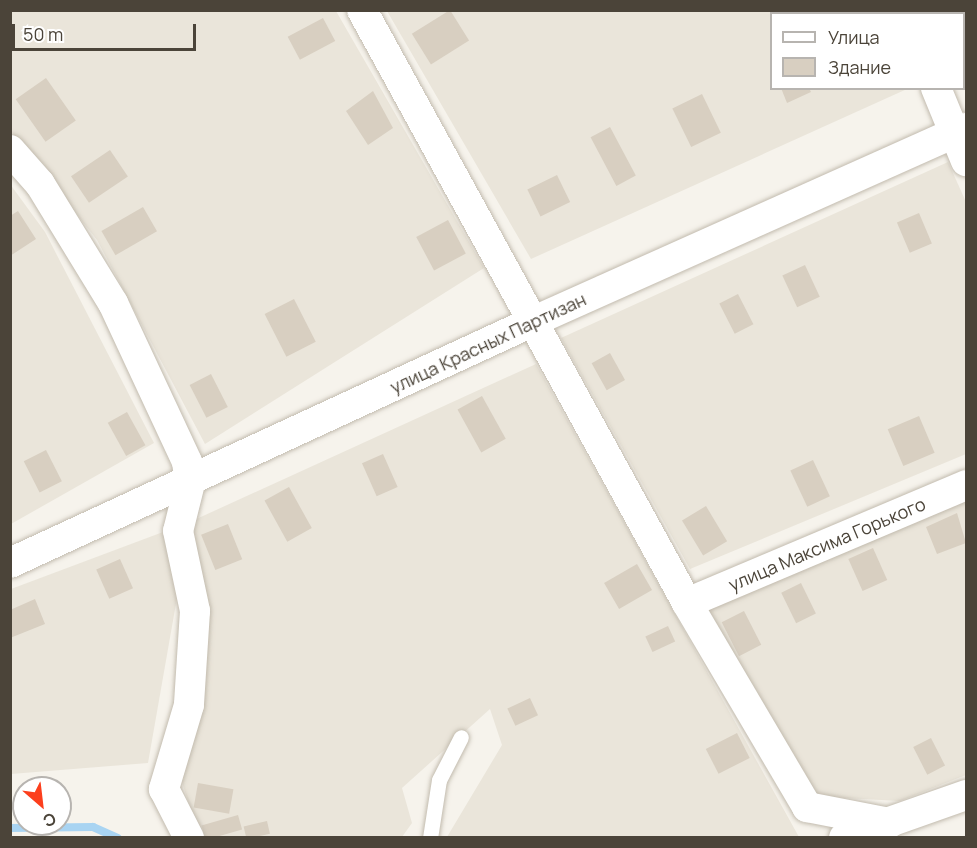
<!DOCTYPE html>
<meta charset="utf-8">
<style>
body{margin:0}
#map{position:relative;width:977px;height:848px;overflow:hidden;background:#f6f3ec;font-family:Manrope,sans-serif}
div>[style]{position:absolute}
.residential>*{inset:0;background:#eae5da}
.stream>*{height:8px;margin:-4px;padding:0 4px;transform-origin:4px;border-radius:4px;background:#a9d4f2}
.building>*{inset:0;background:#d8cfc1;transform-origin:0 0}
.roads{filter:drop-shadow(0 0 2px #c2bbae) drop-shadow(0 0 2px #c2bbae)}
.lane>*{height:15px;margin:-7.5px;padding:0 7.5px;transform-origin:7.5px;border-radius:7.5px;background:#fff}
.street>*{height:30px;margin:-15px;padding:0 15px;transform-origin:15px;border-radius:15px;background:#fff}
span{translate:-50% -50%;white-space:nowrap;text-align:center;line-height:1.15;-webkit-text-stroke:4.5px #fff;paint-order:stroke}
.street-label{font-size:18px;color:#4b4439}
.frame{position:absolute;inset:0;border:12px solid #4b4439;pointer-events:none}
.legend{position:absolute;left:770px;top:12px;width:195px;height:78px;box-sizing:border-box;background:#fff;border:2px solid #b7b4b0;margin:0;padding:8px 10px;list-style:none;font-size:18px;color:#4b4439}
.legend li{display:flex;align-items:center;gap:12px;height:30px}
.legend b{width:30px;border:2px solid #b7b4b0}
.north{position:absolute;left:12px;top:776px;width:60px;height:60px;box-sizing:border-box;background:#fff;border:2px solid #b7b4b0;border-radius:50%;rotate:152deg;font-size:16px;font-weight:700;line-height:24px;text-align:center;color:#4b4439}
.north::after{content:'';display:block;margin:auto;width:21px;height:27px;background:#fc3f1d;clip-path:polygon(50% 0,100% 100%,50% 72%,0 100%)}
.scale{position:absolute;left:12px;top:24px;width:184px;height:27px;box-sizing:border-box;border:3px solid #4b4439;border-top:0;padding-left:8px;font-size:18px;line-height:21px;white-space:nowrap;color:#4b4439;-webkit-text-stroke:4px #fff;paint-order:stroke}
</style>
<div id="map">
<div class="residential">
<div style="clip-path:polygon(11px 11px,336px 11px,484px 268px,205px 444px,97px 240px,11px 131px)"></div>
<div style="clip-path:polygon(387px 11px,888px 11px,890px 13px,772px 14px,772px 88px,907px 89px,531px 259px)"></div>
<div style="clip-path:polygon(948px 162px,966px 202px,966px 454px,690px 569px,561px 338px)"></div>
<div style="clip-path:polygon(10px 184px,45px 232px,154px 443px,11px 524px)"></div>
<div style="clip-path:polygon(536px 364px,799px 837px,447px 837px,502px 745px,490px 709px,402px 788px,412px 823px,402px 837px,199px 837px,182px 782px,209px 626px,192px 521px)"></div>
<div style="clip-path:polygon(966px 500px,966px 775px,900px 801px,807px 796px,705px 609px)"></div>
<div style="clip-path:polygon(163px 532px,178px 592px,148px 763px,11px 774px,11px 589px)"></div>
</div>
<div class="stream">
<div style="left:10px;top:828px;width:83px;rotate:-0.7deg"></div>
<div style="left:93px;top:827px;width:27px;rotate:24deg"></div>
</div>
<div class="building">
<div style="left:450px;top:10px;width:36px;height:45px;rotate:58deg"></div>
<div style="clip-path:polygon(938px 10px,966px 10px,966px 27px,964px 28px,964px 14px)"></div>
<div style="left:323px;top:18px;width:26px;height:40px;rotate:62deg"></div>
<div style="left:46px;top:78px;width:52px;height:37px;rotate:55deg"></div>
<div style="clip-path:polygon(781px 88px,809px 88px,811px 92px,787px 103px)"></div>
<div style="clip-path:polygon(373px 91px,393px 128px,368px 145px,346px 111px)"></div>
<div style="left:702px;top:94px;width:43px;height:33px;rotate:64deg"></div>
<div style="left:610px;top:127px;width:55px;height:22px;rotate:62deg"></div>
<div style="left:110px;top:150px;width:32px;height:47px;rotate:56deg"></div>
<div style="left:557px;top:175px;width:30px;height:33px;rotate:64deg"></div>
<div style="left:143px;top:207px;width:28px;height:48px;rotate:60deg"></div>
<div style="clip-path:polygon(18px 211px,36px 239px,10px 256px,10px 216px)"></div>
<div style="left:919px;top:213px;width:33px;height:24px;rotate:67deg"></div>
<div style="left:448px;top:220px;width:38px;height:36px;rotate:62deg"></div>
<div style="left:805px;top:265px;width:35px;height:25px;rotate:65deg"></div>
<div style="left:738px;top:294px;width:34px;height:21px;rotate:63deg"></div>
<div style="left:294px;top:299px;width:48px;height:33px;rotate:63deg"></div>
<div style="left:610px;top:353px;width:31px;height:21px;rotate:61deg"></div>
<div style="left:211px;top:374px;width:37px;height:24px;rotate:63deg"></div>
<div style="left:482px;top:396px;width:49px;height:28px;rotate:61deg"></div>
<div style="left:127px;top:412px;width:38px;height:22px;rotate:61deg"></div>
<div style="left:919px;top:416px;width:40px;height:34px;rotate:67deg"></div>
<div style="left:46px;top:450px;width:35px;height:25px;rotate:63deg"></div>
<div style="left:383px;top:454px;width:36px;height:23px;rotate:66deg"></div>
<div style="left:813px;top:460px;width:40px;height:25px;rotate:65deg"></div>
<div style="left:289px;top:487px;width:47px;height:28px;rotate:61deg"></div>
<div style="left:706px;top:506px;width:41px;height:28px;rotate:59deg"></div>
<div style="clip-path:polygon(957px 513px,966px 543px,937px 554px,926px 527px)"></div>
<div style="left:228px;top:524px;width:38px;height:29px;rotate:68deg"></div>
<div style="left:873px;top:548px;width:35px;height:27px;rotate:66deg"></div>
<div style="left:120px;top:559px;width:32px;height:26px;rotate:66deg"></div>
<div style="left:637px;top:564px;width:30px;height:38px;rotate:60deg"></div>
<div style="left:801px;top:583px;width:34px;height:22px;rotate:64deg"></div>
<div style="clip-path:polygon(35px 599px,45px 624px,10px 638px,10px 610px)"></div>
<div style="left:744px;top:611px;width:38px;height:25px;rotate:63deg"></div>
<div style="left:668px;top:626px;width:17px;height:25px;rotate:65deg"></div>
<div style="left:530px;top:698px;width:19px;height:25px;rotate:65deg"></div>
<div style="left:737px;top:733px;width:28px;height:35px;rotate:63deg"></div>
<div style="left:931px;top:738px;width:31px;height:20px;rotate:63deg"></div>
<div style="left:198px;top:783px;width:36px;height:25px;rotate:10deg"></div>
<div style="left:238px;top:815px;width:15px;height:38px;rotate:74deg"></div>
<div style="left:267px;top:821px;width:13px;height:24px;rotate:77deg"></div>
</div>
<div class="roads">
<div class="lane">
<div style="left:430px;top:838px;width:59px;rotate:-81.2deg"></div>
<div style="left:439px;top:780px;width:48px;rotate:-62.9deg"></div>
</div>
<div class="street">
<div style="left:362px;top:10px;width:676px;rotate:61.27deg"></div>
<div style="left:687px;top:603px;width:237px;rotate:59.5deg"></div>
<div style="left:807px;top:807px;width:84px;rotate:11deg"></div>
<div style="left:907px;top:10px;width:4px;rotate:76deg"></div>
<div style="left:936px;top:88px;width:79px;rotate:67.7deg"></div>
<div style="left:10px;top:150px;width:45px;rotate:48.6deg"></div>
<div style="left:40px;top:184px;width:140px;rotate:58.5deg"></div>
<div style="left:113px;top:303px;width:175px;rotate:65deg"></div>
<div style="left:187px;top:462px;width:21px;rotate:82deg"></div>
<div style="left:190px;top:483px;width:49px;rotate:104deg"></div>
<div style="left:178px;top:531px;width:82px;rotate:78deg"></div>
<div style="left:195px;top:611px;width:94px;rotate:93.7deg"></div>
<div style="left:189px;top:705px;width:88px;rotate:106.6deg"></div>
<div style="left:164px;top:789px;width:55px;rotate:63deg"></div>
<div style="left:10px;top:563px;width:577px;rotate:-24.79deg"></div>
<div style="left:534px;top:321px;width:473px;rotate:-24.1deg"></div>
<div style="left:687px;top:603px;width:303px;rotate:-22.9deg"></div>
<div style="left:844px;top:838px;width:129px;rotate:-19.4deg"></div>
</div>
</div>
<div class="street-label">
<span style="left:488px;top:343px;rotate:-25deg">улица Красных Партизан</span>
<span style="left:827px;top:544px;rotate:-23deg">улица Максима Горького</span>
</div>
<div class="frame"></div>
<ul class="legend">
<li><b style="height:8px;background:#fff"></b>Улица</li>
<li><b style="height:16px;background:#d8cfc1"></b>Здание</li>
</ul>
<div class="north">С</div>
<div class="scale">50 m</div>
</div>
